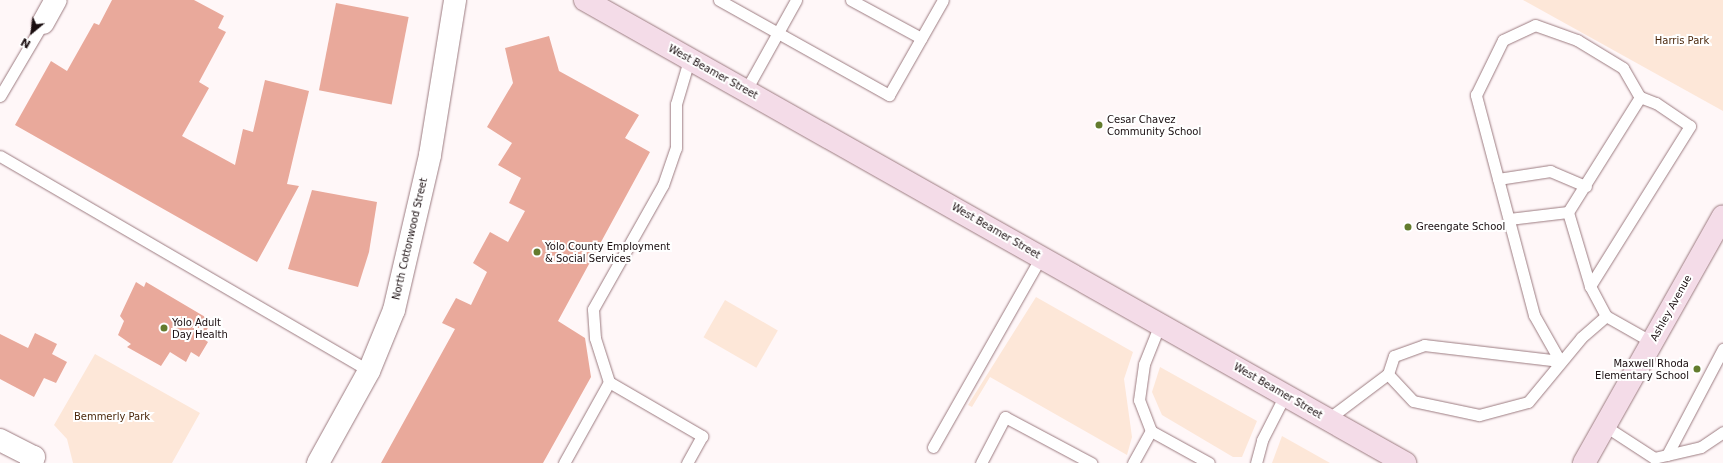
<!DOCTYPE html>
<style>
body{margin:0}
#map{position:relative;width:1723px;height:463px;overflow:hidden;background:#fff7f8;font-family:"DejaVu Sans",sans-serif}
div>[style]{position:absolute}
.green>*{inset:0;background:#fde7d8;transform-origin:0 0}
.building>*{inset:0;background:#e9a99b;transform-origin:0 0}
.roads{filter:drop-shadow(0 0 1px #9c7b80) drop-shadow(0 0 1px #9c7b80)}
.lane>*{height:11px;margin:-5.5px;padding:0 5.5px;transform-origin:5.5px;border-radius:5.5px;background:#fff}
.street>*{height:22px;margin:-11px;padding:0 11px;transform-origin:11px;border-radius:11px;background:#fff}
.secondary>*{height:22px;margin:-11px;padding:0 11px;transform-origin:11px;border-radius:11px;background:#f4dce8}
.dots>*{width:11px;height:11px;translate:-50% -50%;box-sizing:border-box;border:2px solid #fff;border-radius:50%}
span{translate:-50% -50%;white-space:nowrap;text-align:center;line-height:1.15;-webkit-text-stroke:4px #fff;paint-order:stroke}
.park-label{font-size:10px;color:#4b280c}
.street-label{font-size:10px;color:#190d0f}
.poi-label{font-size:10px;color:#190d0f}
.left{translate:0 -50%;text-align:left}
.right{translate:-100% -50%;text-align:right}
.north{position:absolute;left:12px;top:12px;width:40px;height:40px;-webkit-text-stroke:3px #fff;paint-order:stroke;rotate:209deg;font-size:11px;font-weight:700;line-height:16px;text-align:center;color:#190d0f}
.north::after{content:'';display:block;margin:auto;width:14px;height:18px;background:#190d0f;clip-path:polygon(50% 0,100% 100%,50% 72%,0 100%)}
</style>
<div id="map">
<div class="green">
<div style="clip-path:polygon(1523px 0,1723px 0,1723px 111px)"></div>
<div style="clip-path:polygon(1036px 297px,1133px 352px,1124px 379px,1132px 437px,1127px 455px,990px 377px,972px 407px,968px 405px)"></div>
<div style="left:725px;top:300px;width:61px;height:43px;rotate:30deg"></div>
<div style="clip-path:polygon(95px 354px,200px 413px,172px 463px,73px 463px,67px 439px,54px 425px)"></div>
<div style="clip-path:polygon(1160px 367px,1257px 421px,1242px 457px,1233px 457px,1162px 415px,1152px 392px)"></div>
<div style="clip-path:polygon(1282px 436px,1330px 463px,1272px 463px)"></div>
</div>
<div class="building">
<div style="clip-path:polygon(112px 0,194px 0,224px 16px,218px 28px,226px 32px,199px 82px,209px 88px,182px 136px,235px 165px,243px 129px,253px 132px,265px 80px,309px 91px,287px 184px,299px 186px,257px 262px,15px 125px,51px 61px,67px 71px,94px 23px,99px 25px)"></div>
<div style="left:336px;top:3px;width:74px;height:89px;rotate:11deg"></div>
<div style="clip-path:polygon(549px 36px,559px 71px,639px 115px,625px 138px,650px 152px,558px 321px,585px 338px,591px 377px,543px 463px,381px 463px,455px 329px,442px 323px,456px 298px,471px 305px,487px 272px,473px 263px,490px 232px,508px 242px,525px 211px,509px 203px,521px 178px,498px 165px,512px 143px,487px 127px,513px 83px,505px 48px)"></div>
<div style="clip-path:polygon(312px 190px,377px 202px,369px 252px,358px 287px,288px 269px)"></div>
<div style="clip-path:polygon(136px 282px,144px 287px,146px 282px,212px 321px,202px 338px,208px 342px,199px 357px,191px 352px,186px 362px,170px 352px,161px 366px,127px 347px,131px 344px,118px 335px,124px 321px,120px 316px)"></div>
<div style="clip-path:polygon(35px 333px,57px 344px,52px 354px,67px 362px,56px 383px,44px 378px,34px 397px,0 379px,0 334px,28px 348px)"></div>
</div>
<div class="roads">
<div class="lane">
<div style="left:719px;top:0;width:195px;rotate:29.2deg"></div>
<div style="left:889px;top:95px;width:109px;rotate:-60.4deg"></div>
<div style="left:851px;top:0;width:80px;rotate:28.5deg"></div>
<div style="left:746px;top:90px;width:103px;rotate:-60.9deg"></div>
<div style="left:0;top:96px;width:85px;rotate:-59.5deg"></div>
<div style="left:0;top:156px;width:427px;rotate:30.2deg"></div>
<div style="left:1498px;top:179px;width:53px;rotate:-8.7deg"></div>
<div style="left:1550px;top:171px;width:39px;rotate:23deg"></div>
<div style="left:1509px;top:219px;width:59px;rotate:-6.8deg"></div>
<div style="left:1590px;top:286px;width:77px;rotate:-106.6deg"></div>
<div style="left:1568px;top:212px;width:136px;rotate:-57.9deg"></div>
<div style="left:1606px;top:316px;width:53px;rotate:29.5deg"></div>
<div style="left:609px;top:382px;width:108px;rotate:30.1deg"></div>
<div style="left:702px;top:436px;width:31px;rotate:119deg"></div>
<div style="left:1328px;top:419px;width:75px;rotate:-36.9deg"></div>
<div style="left:1388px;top:374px;width:19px;rotate:-72deg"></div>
<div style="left:1394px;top:356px;width:32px;rotate:-20deg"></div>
<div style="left:1424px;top:345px;width:137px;rotate:6.7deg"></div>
<div style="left:1560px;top:361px;width:53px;rotate:-119.5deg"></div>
<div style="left:1534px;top:315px;width:228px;rotate:-104.8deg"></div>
<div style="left:1476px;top:95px;width:61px;rotate:-63.9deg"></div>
<div style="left:1503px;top:40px;width:35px;rotate:-25deg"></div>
<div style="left:1535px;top:25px;width:45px;rotate:19.7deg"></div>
<div style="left:1577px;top:40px;width:54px;rotate:31.3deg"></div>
<div style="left:1623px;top:68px;width:34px;rotate:60deg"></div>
<div style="left:1640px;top:97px;width:17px;rotate:21deg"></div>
<div style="left:1656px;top:103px;width:41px;rotate:34.1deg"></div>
<div style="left:1690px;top:126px;width:189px;rotate:122deg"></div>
<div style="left:1590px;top:286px;width:34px;rotate:62deg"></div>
<div style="left:1606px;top:316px;width:33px;rotate:139deg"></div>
<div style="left:1581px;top:338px;width:83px;rotate:129.6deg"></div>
<div style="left:1528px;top:402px;width:51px;rotate:165.1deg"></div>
<div style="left:1479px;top:415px;width:67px;rotate:-168deg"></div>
<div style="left:1413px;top:401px;width:37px;rotate:-133deg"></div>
<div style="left:1605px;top:426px;width:59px;rotate:33.1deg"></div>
<div style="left:1654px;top:458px;width:48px;rotate:-13.2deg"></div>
<div style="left:1701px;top:447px;width:27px;rotate:-34deg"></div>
<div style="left:1151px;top:431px;width:66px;rotate:28.9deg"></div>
<div style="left:933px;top:447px;width:219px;rotate:-60.4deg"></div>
<div style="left:1667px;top:455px;width:120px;rotate:-62.2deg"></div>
<div style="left:564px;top:463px;width:93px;rotate:-60.9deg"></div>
<div style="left:609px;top:382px;width:46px;rotate:-107.7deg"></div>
<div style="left:595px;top:338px;width:29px;rotate:-94deg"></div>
<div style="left:593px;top:309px;width:142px;rotate:-60.6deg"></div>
<div style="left:663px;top:185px;width:39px;rotate:-71deg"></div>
<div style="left:676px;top:148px;width:44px;rotate:-90deg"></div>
<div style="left:676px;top:104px;width:46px;rotate:-73.5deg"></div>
<div style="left:981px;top:463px;width:52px;rotate:-62.4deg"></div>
<div style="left:1005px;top:417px;width:98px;rotate:28.1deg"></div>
<div style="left:1133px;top:463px;width:37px;rotate:-61deg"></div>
<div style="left:1151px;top:431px;width:33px;rotate:-111deg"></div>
<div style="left:1139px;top:400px;width:36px;rotate:-82deg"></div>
<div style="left:1144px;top:364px;width:43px;rotate:-68.2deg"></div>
<div style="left:1256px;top:463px;width:24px;rotate:-75deg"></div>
<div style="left:1262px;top:440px;width:51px;rotate:-62.9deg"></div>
</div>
<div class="street">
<div style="left:43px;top:23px;width:26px;rotate:-61deg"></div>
<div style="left:0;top:440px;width:38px;rotate:27deg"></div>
<div style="left:34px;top:457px;width:7px;rotate:117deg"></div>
<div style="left:318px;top:463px;width:105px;rotate:-61deg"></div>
<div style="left:369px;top:371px;width:66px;rotate:-67.7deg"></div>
<div style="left:394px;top:310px;width:159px;rotate:-76.9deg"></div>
<div style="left:430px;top:155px;width:157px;rotate:-80.8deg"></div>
</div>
<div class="secondary">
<div style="left:585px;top:0;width:942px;rotate:29.45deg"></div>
<div style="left:1584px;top:463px;width:283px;rotate:-60.6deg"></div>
</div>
</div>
<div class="dots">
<div style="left:1099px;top:125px;background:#637b2d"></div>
<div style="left:1408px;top:227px;background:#637b2d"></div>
<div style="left:537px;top:252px;background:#637b2d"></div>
<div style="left:164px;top:328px;background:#637b2d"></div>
<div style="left:1697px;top:369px;background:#637b2d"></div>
</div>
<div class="park-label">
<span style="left:1682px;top:41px">Harris Park</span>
<span style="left:112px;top:417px">Bemmerly Park</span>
</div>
<div class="street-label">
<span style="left:713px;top:72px;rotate:29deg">West Beamer Street</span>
<span style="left:996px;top:231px;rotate:30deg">West Beamer Street</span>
<span style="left:410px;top:239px;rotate:-77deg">North Cottonwood Street</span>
<span style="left:1671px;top:308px;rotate:-61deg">Ashley Avenue</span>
<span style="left:1278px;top:391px;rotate:30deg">West Beamer Street</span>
</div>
<div class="poi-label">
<span class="left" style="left:1107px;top:125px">Cesar Chavez<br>Community School</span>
<span class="left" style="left:1416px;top:227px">Greengate School</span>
<span class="left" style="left:545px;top:252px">Yolo County Employment<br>&amp; Social Services</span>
<span class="left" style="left:172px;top:328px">Yolo Adult<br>Day Health</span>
<span class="right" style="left:1689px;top:369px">Maxwell Rhoda<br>Elementary School</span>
</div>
<div class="north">N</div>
</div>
